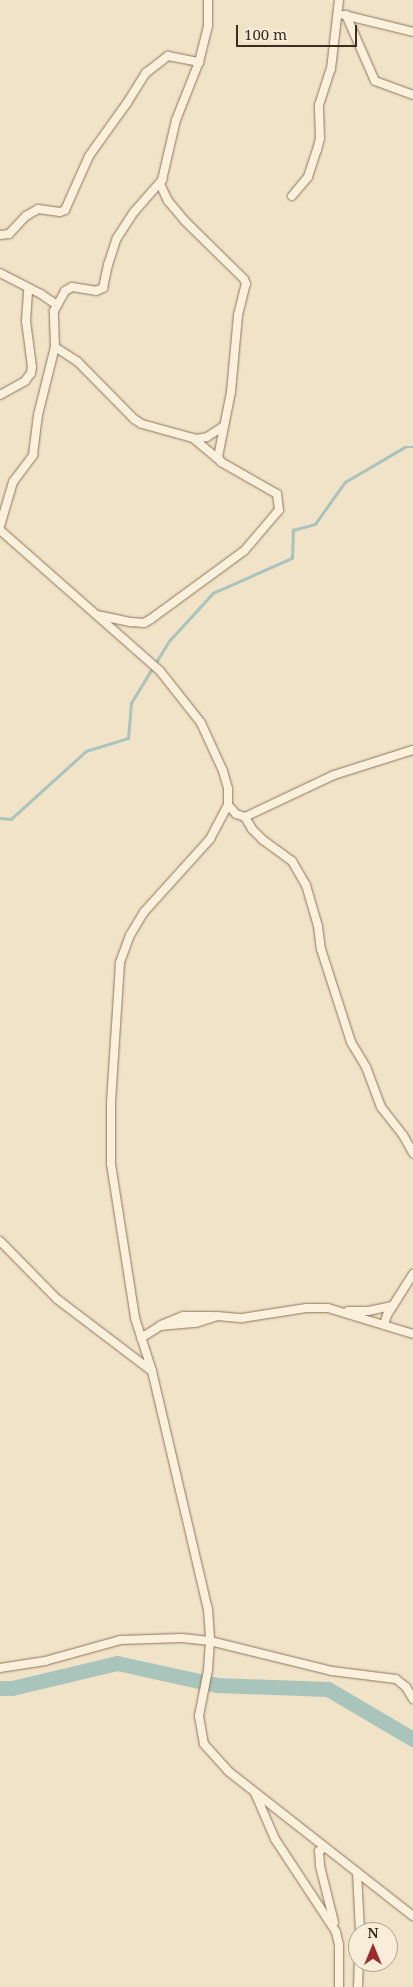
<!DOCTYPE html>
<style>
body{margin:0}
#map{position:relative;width:413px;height:1987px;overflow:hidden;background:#f0e3c8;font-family:"Noto Serif",serif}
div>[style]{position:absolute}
.stream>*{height:2.5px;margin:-1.25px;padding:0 1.25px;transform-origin:1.25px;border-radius:1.25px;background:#a9c4bb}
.river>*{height:15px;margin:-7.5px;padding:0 7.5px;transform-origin:7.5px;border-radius:7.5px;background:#a9c4bb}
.roads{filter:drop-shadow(0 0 1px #8d755c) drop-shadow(0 0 1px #8d755c)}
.minor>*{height:8px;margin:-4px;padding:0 4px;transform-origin:4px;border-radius:4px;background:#faf0dc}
span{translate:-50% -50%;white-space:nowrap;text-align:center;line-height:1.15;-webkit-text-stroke:4px #f7edd8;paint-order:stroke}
.north{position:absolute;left:348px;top:1922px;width:50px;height:50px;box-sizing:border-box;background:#f7edd8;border:1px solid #ada08e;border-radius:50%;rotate:0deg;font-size:14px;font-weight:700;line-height:20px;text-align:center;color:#3d2d20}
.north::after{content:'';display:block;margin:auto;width:18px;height:22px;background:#9d2b2f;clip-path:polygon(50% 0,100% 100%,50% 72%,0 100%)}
.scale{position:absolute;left:236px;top:25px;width:121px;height:22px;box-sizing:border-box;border:2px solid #3d2d20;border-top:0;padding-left:6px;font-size:15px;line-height:18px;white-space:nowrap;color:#3d2d20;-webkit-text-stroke:4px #f7edd8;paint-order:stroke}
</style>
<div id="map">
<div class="stream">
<div style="left:0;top:818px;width:11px;rotate:5deg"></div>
<div style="left:11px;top:819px;width:101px;rotate:-42.2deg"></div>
<div style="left:86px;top:751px;width:44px;rotate:-17.2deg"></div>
<div style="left:128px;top:738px;width:35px;rotate:-85deg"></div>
<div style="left:131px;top:703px;width:73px;rotate:-58.5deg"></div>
<div style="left:169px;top:641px;width:65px;rotate:-47.5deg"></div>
<div style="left:213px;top:593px;width:86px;rotate:-23.9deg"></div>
<div style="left:292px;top:558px;width:28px;rotate:-88deg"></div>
<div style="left:293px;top:530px;width:23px;rotate:-15deg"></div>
<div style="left:315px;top:524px;width:52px;rotate:-54.5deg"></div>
<div style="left:345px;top:482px;width:69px;rotate:-30.3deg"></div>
<div style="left:405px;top:447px;width:8px"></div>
</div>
<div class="river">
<div style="left:0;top:1688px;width:12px"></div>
<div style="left:12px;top:1688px;width:108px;rotate:-13.4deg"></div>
<div style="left:117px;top:1663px;width:102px;rotate:12.4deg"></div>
<div style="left:217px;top:1685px;width:111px;rotate:2.1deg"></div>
<div style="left:328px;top:1689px;width:99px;rotate:30.5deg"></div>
</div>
<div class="roads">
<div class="minor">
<div style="left:344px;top:15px;width:71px;rotate:13.8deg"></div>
<div style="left:346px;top:15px;width:72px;rotate:66.3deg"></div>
<div style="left:375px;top:81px;width:40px;rotate:20.2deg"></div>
<div style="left:292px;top:196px;width:25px;rotate:-50deg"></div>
<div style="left:308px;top:177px;width:28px;rotate:-72deg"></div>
<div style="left:317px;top:150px;width:12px;rotate:-76deg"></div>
<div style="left:320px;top:138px;width:33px;rotate:-92deg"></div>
<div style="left:319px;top:105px;width:38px;rotate:-72deg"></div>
<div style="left:331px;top:69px;width:69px;rotate:-83.4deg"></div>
<div style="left:0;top:235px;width:9px;rotate:-6deg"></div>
<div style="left:9px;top:234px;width:25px;rotate:-47deg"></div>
<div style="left:26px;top:216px;width:14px;rotate:-30deg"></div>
<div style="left:38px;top:209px;width:22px;rotate:8deg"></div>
<div style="left:60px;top:212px;width:5px;rotate:-22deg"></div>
<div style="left:65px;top:210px;width:59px;rotate:-66deg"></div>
<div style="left:89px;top:156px;width:65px;rotate:-54.4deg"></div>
<div style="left:127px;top:103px;width:36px;rotate:-58deg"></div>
<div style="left:146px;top:73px;width:28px;rotate:-38deg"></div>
<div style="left:168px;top:56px;width:32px;rotate:11deg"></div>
<div style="left:0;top:273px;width:46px;rotate:27.1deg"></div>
<div style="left:41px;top:294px;width:19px;rotate:35deg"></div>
<div style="left:55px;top:347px;width:27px;rotate:33deg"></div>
<div style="left:78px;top:362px;width:80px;rotate:45.5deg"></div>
<div style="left:134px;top:419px;width:9px;rotate:32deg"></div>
<div style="left:142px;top:424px;width:56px;rotate:15.5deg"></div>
<div style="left:196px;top:439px;width:11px;rotate:-10deg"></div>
<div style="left:207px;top:437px;width:20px;rotate:-33deg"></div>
<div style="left:0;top:395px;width:29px;rotate:-29deg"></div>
<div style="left:25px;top:381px;width:10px;rotate:-53deg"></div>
<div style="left:31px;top:373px;width:6px;rotate:-81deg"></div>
<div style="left:32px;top:367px;width:46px;rotate:-97.4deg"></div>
<div style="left:26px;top:321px;width:32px;rotate:-86deg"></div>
<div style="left:193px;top:438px;width:34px;rotate:40deg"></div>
<div style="left:0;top:526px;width:46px;rotate:-73.5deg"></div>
<div style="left:13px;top:482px;width:34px;rotate:-53deg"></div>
<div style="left:33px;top:455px;width:40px;rotate:-82.9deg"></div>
<div style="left:38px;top:415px;width:70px;rotate:-76deg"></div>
<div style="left:55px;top:347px;width:36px;rotate:-92deg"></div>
<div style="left:54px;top:311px;width:23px;rotate:-61deg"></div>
<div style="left:65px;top:291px;width:8px;rotate:-30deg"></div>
<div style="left:72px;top:287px;width:24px;rotate:9deg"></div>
<div style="left:96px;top:291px;width:8px;rotate:-23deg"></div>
<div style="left:103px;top:288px;width:24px;rotate:-78deg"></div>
<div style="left:108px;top:265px;width:28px;rotate:-72deg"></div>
<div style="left:117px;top:238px;width:31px;rotate:-57deg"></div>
<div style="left:134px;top:212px;width:43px;rotate:-48.8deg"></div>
<div style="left:162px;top:180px;width:62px;rotate:-76.9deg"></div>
<div style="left:176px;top:120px;width:62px;rotate:-68.4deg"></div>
<div style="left:199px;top:62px;width:38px;rotate:-76deg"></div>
<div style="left:208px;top:25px;width:25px;rotate:-90deg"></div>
<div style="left:0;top:530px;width:213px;rotate:41.4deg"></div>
<div style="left:160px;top:671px;width:66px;rotate:51.7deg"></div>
<div style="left:201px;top:723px;width:53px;rotate:65.4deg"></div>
<div style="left:223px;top:771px;width:19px;rotate:74deg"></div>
<div style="left:228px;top:789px;width:16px;rotate:90deg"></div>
<div style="left:228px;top:805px;width:38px;rotate:118deg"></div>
<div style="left:210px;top:839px;width:98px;rotate:132.1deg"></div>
<div style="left:144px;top:912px;width:27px;rotate:121deg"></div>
<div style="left:130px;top:935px;width:30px;rotate:110deg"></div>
<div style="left:120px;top:963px;width:140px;rotate:93.7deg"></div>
<div style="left:111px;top:1103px;width:61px;rotate:90deg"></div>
<div style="left:111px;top:1164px;width:156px;rotate:81.1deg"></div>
<div style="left:135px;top:1318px;width:56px;rotate:72.2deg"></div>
<div style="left:152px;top:1371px;width:244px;rotate:76.8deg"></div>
<div style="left:208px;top:1609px;width:32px;rotate:86deg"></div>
<div style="left:210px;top:1641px;width:29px;rotate:94deg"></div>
<div style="left:208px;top:1670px;width:47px;rotate:101.1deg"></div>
<div style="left:199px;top:1716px;width:28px;rotate:80deg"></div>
<div style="left:204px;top:1744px;width:36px;rotate:48deg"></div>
<div style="left:228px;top:1771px;width:235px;rotate:38.1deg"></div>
<div style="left:97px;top:615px;width:35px;rotate:12deg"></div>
<div style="left:131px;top:622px;width:13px;rotate:4deg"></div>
<div style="left:144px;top:623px;width:8px;rotate:-30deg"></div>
<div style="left:151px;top:619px;width:115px;rotate:-36.2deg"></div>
<div style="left:244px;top:551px;width:54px;rotate:-49.5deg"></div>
<div style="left:279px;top:510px;width:16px;rotate:-97deg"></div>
<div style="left:277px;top:494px;width:64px;rotate:-150.3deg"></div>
<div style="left:221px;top:462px;width:6px;rotate:-121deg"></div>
<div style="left:218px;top:457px;width:66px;rotate:-78.7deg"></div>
<div style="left:231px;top:392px;width:77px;rotate:-84.8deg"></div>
<div style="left:238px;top:315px;width:32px;rotate:-76deg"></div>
<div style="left:246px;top:284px;width:5px;rotate:-112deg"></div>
<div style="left:244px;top:279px;width:83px;rotate:-135.5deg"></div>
<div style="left:185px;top:221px;width:26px;rotate:-130deg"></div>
<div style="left:168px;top:201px;width:19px;rotate:-115deg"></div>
<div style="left:228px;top:805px;width:12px;rotate:48deg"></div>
<div style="left:236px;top:814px;width:9px;rotate:18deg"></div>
<div style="left:245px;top:817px;width:14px;rotate:60deg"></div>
<div style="left:252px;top:829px;width:16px;rotate:45deg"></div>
<div style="left:263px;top:840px;width:36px;rotate:36deg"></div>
<div style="left:292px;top:861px;width:28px;rotate:60deg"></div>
<div style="left:306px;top:885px;width:43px;rotate:73.7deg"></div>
<div style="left:318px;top:926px;width:23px;rotate:83deg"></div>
<div style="left:321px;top:949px;width:98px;rotate:72.1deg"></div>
<div style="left:351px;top:1042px;width:29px;rotate:59deg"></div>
<div style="left:366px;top:1067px;width:43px;rotate:69.4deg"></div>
<div style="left:381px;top:1107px;width:36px;rotate:52deg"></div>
<div style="left:403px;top:1135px;width:21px;rotate:61deg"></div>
<div style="left:245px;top:817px;width:98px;rotate:-25.3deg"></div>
<div style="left:334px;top:775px;width:83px;rotate:-17.6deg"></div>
<div style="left:0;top:1241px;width:81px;rotate:45.5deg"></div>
<div style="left:57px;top:1299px;width:119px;rotate:37.2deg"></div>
<div style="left:348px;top:1311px;width:20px"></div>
<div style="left:368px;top:1311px;width:25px;rotate:-12deg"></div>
<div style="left:161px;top:1325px;width:24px;rotate:-22deg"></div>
<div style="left:183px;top:1316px;width:30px"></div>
<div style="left:384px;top:1325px;width:10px;rotate:-73deg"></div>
<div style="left:387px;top:1315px;width:49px;rotate:-57.6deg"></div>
<div style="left:141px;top:1338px;width:22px;rotate:-32deg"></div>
<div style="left:160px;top:1326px;width:36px;rotate:-5deg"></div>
<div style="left:196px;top:1323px;width:22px;rotate:-18deg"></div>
<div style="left:217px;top:1316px;width:25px;rotate:5deg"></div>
<div style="left:242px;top:1318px;width:65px;rotate:-8.9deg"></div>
<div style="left:306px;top:1308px;width:22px"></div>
<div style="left:328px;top:1308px;width:89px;rotate:17deg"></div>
<div style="left:0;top:1668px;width:46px;rotate:-8.8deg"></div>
<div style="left:45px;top:1661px;width:78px;rotate:-15.6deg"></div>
<div style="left:120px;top:1640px;width:62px;rotate:-1.8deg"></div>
<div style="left:182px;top:1638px;width:28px;rotate:6deg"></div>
<div style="left:210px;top:1641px;width:126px;rotate:13.8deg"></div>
<div style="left:332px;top:1671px;width:64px;rotate:7.1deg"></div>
<div style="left:396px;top:1679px;width:13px;rotate:39deg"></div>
<div style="left:406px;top:1687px;width:14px;rotate:60deg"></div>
<div style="left:255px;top:1793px;width:50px;rotate:66.5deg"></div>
<div style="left:275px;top:1839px;width:111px;rotate:56.7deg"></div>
<div style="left:336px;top:1932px;width:13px;rotate:77deg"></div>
<div style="left:339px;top:1945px;width:42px;rotate:90deg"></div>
<div style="left:324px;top:1848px;width:6px;rotate:149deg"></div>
<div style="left:319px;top:1851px;width:15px;rotate:86deg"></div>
<div style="left:320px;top:1866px;width:58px;rotate:76deg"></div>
<div style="left:357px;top:1872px;width:60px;rotate:87.1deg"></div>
<div style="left:358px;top:1987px;width:25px;rotate:-88deg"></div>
</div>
</div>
<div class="north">N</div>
<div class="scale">100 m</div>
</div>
